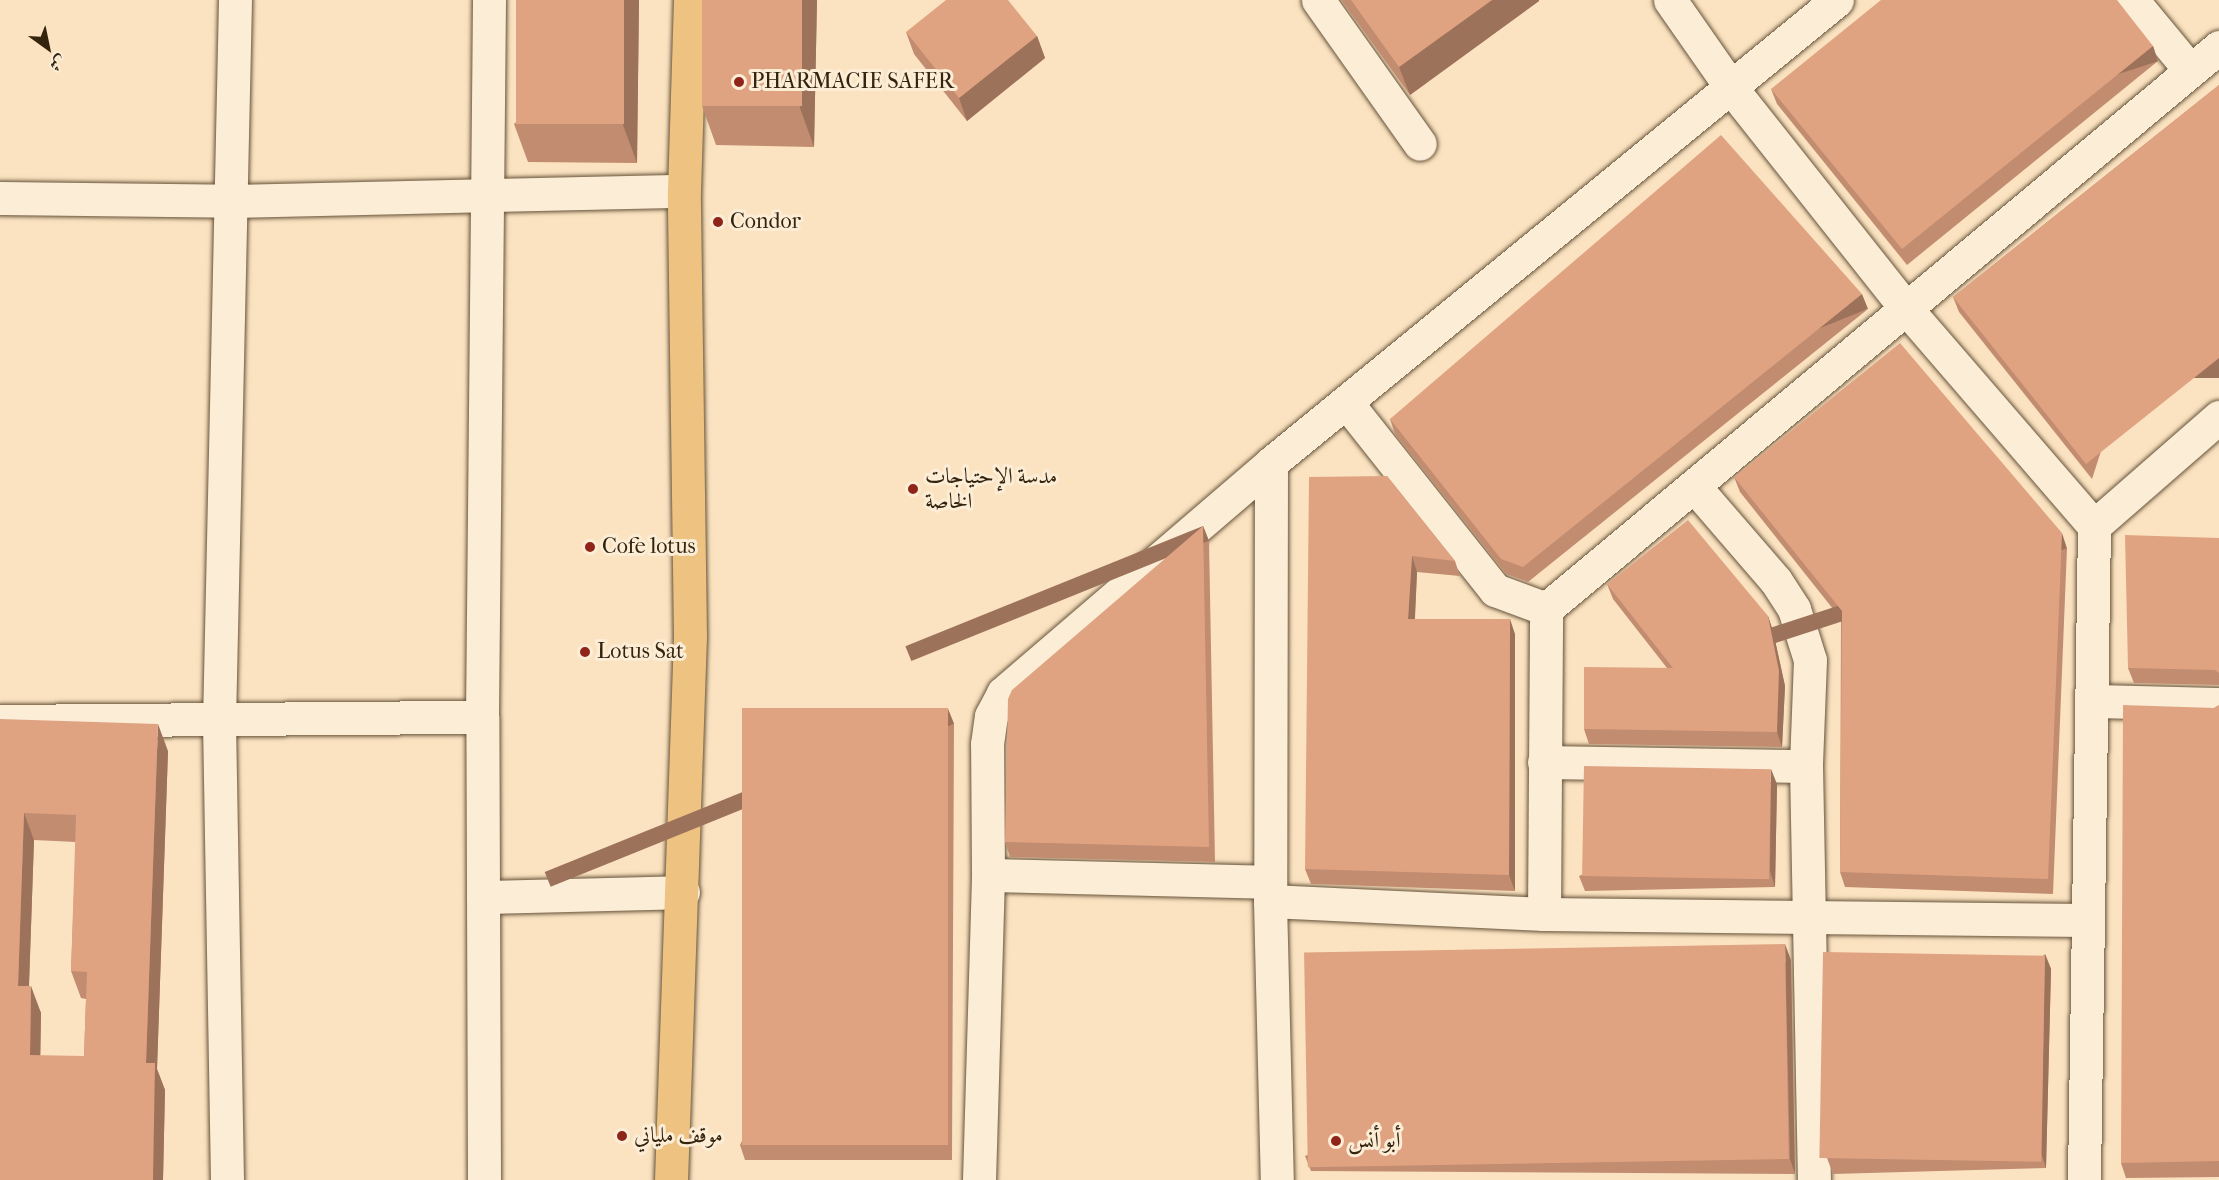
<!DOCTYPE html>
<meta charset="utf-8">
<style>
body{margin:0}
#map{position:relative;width:2219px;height:1180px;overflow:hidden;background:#fbe3c1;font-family:"IM FELL French Canon",Amiri,serif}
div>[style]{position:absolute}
.roads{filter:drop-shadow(0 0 2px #66533a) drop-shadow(0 0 2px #66533a)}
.minor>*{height:33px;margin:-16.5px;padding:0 16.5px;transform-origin:16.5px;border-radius:16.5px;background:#fcedd7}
.major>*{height:33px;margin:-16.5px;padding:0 16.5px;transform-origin:16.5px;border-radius:16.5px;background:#eec280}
.wall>*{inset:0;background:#c18c70}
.shaded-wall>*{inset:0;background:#9d725b;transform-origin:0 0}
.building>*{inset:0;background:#e0a382;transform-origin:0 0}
.dots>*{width:16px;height:16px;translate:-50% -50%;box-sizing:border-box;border:3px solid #fcedd7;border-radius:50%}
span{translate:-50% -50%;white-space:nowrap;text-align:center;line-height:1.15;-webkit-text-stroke:6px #fcedd7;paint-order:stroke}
.poi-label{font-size:22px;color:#34230d}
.left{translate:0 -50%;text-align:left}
.north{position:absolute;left:18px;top:18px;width:60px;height:60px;-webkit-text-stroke:4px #fcedd7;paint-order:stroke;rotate:147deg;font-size:16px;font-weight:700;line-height:24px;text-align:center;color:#34230d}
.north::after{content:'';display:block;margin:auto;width:21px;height:27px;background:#34230d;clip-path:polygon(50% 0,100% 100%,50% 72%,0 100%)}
</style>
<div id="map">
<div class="roads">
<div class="minor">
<div style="left:1318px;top:0;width:176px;rotate:54.7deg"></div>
<div style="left:1670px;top:0;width:108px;rotate:55.1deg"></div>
<div style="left:1732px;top:89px;width:277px;rotate:51.6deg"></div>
<div style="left:1904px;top:306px;width:291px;rotate:49.2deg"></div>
<div style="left:2094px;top:526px;width:654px;rotate:90.88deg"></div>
<div style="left:2132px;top:0;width:91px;rotate:50.4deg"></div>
<div style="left:0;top:198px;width:232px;rotate:0.7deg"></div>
<div style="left:232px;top:201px;width:452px;rotate:-1.3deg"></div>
<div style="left:1346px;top:402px;width:240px;rotate:51.6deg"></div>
<div style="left:1495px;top:590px;width:54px;rotate:20.4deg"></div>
<div style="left:1271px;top:463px;width:438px;rotate:90.1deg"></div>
<div style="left:1270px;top:901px;width:279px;rotate:88.6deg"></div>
<div style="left:1694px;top:486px;width:125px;rotate:49.2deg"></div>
<div style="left:1776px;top:581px;width:33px;rotate:57deg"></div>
<div style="left:1794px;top:609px;width:53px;rotate:72.6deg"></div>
<div style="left:1810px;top:660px;width:106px;rotate:92.2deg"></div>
<div style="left:1806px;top:766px;width:414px;rotate:88.9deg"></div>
<div style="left:2094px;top:526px;width:166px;rotate:-41.1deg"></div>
<div style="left:2093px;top:701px;width:126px;rotate:1.4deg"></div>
<div style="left:0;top:721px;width:482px;rotate:-0.5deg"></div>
<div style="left:1544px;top:762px;width:262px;rotate:0.9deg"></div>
<div style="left:988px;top:875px;width:281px;rotate:1.4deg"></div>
<div style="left:483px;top:897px;width:200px;rotate:-1.4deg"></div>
<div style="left:1270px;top:901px;width:274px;rotate:2.7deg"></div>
<div style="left:1544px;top:914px;width:541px;rotate:0.64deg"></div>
<div style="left:1544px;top:914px;width:305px;rotate:-89.6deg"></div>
<div style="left:1546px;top:609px;width:877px;rotate:-39.86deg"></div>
<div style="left:227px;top:1180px;width:458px;rotate:-91deg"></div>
<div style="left:219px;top:722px;width:722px;rotate:-88.73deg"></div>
<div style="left:484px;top:1180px;width:463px;rotate:-90.2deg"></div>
<div style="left:482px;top:717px;width:717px;rotate:-89.44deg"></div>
<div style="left:979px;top:1180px;width:305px;rotate:-88.3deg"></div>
<div style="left:988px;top:875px;width:131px;rotate:-90.4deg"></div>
<div style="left:987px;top:744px;width:28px;rotate:-82deg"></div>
<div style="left:991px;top:716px;width:26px;rotate:-62deg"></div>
<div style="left:1003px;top:693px;width:353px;rotate:-40.6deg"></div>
<div style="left:1271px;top:463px;width:731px;rotate:-39.28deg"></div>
</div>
<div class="major">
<div style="left:671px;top:1180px;width:543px;rotate:-88deg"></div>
<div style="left:690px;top:637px;width:446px;rotate:-90.8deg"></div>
<div style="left:684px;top:191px;width:191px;rotate:-88.2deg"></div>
</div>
</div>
<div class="wall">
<div style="clip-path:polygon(639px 0,637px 163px,528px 162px,514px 124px)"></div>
<div style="clip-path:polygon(817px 0,814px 147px,716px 145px,702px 106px)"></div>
<div style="clip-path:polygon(1341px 0,1539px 0,1539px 1px,1410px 95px)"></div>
<div style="clip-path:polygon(906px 32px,1037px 36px,1045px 58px,967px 121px,914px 54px)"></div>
<div style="clip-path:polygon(2153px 46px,2158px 61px,1907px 265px,1777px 104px,1771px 89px)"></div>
<div style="clip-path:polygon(2219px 85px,2092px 479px,1959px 312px,1953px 297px)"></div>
<div style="clip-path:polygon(1868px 309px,1528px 582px,1506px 574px,1395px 434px,1390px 419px)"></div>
<div style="clip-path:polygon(1387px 476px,1455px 561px,1460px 576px,1417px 572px,1415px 619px,1515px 634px,1515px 891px,1311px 884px,1305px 869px)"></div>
<div style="clip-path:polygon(1734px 477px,2067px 548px,2053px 894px,1845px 887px,1840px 872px,1841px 619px,1740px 492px)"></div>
<div style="clip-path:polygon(1203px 526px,1209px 541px,1215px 862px,1010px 857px,1005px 842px)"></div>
<div style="clip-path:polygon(2219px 538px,2219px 685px,2134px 683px,2128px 668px)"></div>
<div style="clip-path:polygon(1607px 584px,1768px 616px,1773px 631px,1785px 686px,1782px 747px,1589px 744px,1584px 729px,1667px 668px,1613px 599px)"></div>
<div style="clip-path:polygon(2219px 705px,2219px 1177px,2126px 1178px,2121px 1163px,2214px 708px)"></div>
<div style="clip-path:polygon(948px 709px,954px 724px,952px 1160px,745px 1160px,740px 1145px)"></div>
<div style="clip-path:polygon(evenodd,0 719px,168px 751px,157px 1069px,165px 1090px,163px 1180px,0 1180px,0 719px,34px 840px,76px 842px,71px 971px,81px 998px,86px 999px,84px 1056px,40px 1056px,41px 1013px,29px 986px,34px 840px)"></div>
<div style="clip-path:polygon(1777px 784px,1775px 887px,1585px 891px,1579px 876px)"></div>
<div style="clip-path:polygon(2045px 954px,2051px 969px,2046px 1168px,1833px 1174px,1827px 1158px)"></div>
<div style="clip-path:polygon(1791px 960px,1795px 1174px,1311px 1171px,1305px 1156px)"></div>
</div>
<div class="shaded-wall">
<div style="clip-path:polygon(624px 0,639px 0,637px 163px,623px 125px)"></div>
<div style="clip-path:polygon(802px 0,817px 0,814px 147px,800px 108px)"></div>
<div style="clip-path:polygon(1492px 0,1539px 0,1539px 1px,1410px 95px,1399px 67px)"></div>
<div style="clip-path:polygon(1037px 36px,1045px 58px,967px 121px,959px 98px)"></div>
<div style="left:2153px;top:46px;width:16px;height:323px;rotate:72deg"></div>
<div style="left:1862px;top:294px;width:16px;height:435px;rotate:68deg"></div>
<div style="left:2219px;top:358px;width:20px;height:170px;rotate:90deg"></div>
<div style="left:1203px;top:526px;width:16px;height:321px;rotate:68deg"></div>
<div style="left:2062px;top:533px;width:16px;height:346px;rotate:72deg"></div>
<div style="clip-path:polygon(1412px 556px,1417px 572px,1414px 634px,1408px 619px)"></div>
<div style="clip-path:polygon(1768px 616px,1773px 631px,1785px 686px,1782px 747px,1777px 732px)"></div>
<div style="clip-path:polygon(1510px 619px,1515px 634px,1515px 891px,1509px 875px)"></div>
<div style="left:948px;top:709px;width:16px;height:435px;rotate:68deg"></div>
<div style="clip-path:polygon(158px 724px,168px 751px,157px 1069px,165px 1090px,163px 1180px,153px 1180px,146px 1063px)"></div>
<div style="clip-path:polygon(1771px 769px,1777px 784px,1775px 887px,1770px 871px)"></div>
<div style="clip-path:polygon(24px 813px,34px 840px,28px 1013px,18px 986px)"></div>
<div style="clip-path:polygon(1785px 944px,1791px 960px,1795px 1174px,1790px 1159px)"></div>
<div style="clip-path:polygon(2045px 954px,2051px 969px,2046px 1168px,2041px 1153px)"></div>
<div style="clip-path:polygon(31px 986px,41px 1013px,40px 1083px,30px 1055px)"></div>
</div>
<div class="building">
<div style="left:516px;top:0;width:108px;height:124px"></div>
<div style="left:702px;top:0;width:100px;height:106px"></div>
<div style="clip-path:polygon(946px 0,1008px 0,1037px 36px,959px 98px,906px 32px)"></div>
<div style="clip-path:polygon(1351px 0,1492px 0,1399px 67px)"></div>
<div style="clip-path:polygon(1881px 0,2117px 0,2153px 46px,1902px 249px,1771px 89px)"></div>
<div style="clip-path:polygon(2219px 85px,2219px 358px,2086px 464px,1953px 297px)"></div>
<div style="clip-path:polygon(1721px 135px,1862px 294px,1523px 567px,1501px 559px,1390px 419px)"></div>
<div style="clip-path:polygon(1900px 343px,2062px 533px,2048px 879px,1840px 872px,1842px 611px,1734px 477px)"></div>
<div style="clip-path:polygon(1387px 476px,1455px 561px,1412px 556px,1408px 619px,1510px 619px,1509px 875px,1305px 869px,1309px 477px)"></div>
<div style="clip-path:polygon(1688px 520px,1768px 616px,1779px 671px,1777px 732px,1584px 729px,1584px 667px,1673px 668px,1607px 584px)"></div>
<div style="clip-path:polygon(1203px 526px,1209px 847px,1005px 842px,1008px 699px,1012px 690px)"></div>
<div style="clip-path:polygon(2125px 535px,2219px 538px,2219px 673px,2215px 670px,2128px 668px)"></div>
<div style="clip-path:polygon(2123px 705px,2214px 708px,2219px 705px,2219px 1161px,2121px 1163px)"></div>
<div style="left:742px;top:708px;width:206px;height:437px"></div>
<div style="clip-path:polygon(evenodd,0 719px,158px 724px,146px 1063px,155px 1063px,153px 1180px,0 1180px,0 719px,24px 813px,76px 815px,71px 971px,87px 972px,84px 1056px,30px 1055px,31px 986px,18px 986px,24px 813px)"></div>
<div style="left:1584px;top:766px;width:187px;height:110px;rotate:1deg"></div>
<div style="left:1785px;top:944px;width:215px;height:481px;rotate:89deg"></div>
<div style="left:1823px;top:952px;width:222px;height:206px;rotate:1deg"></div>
</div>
<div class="dots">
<div style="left:739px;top:82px;background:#8f2418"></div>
<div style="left:718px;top:222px;background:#8f2418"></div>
<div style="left:913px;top:489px;background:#8f2418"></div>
<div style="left:590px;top:547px;background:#8f2418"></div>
<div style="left:585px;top:652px;background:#8f2418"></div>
<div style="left:622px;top:1136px;background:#8f2418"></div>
<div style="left:1336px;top:1141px;background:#8f2418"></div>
</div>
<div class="poi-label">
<span class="left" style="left:751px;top:82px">PHARMACIE SAFER</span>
<span class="left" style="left:730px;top:222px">Condor</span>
<span class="left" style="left:925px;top:489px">مدسة الإحتياجات<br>الخاصة</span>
<span class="left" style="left:602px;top:547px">Cofe lotus</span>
<span class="left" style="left:597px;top:652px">Lotus Sat</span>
<span class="left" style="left:634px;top:1136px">موقف ملياني</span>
<span class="left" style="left:1348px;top:1141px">أبو أنس</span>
</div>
<div class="north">ش</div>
</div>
